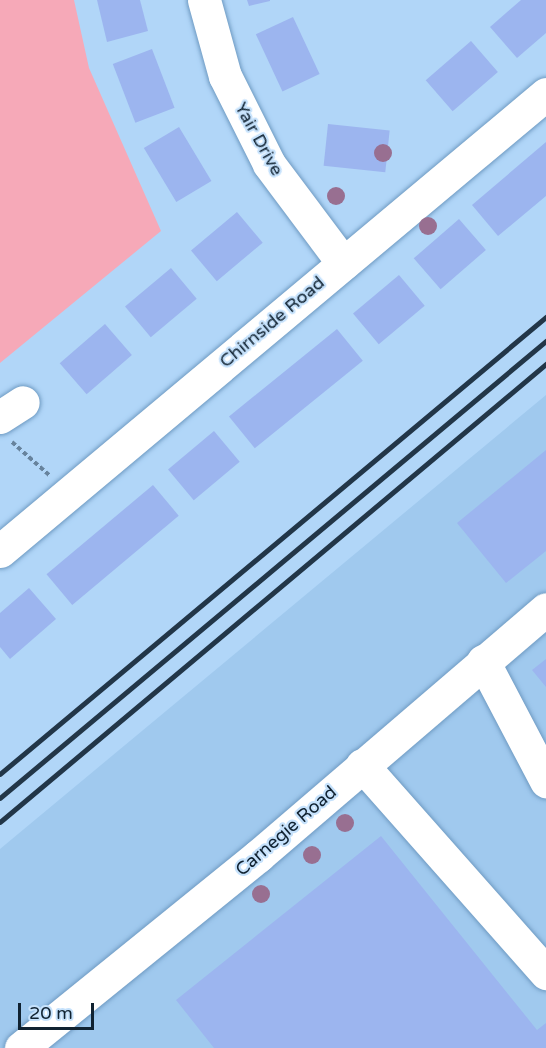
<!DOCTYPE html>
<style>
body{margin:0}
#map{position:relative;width:546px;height:1048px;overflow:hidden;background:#b1d6f8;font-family:"Varela Round",sans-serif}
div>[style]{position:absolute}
.built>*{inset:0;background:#a0c9ee}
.green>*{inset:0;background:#f6a9b8}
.building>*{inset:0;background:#9cb5ef;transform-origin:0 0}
.path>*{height:4px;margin-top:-2px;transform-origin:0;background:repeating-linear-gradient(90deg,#67839d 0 4.5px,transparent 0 7.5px)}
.roads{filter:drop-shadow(0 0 2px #6e9ac2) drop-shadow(0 0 2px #6e9ac2)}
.minor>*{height:33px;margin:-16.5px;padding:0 16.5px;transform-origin:16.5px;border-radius:16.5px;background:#fff}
.rail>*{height:4.5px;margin:-2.25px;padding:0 2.25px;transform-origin:2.25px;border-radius:2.25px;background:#223648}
.trees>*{width:18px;height:18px;margin:-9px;border-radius:50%;background:#986f91}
span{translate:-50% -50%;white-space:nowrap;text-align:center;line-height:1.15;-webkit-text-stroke:4.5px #c6e2fc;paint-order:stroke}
.street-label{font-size:18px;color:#102231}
.scale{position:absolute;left:18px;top:1003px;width:76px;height:27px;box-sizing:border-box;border:3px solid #102231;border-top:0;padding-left:8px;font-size:18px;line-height:21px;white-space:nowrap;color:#102231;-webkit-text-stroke:4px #c6e2fc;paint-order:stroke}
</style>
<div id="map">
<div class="built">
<div style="clip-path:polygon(546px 395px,546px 1048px,0 1048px,0 849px)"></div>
</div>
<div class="green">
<div style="clip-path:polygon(0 0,74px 0,89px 68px,161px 231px,0 363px)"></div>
</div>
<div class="building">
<div style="clip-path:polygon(97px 0,140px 0,148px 31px,107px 42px)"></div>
<div style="clip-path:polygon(247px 0,270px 0,270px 1px,249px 6px)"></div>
<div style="clip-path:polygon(521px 0,546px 0,546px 33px,517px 58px,490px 27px)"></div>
<div style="left:293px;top:17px;width:63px;height:41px;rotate:65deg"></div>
<div style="left:471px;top:41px;width:41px;height:60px;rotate:49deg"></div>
<div style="left:152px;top:49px;width:63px;height:42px;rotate:69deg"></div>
<div style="left:328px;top:124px;width:62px;height:42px;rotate:6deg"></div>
<div style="left:179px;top:127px;width:63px;height:41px;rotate:59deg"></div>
<div style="clip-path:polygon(546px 142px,546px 196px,498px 236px,472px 205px)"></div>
<div style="left:237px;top:212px;width:40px;height:60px;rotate:50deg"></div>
<div style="left:459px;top:219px;width:41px;height:60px;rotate:49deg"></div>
<div style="left:171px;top:268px;width:40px;height:60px;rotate:50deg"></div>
<div style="left:399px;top:275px;width:40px;height:60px;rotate:50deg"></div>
<div style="left:105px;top:324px;width:41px;height:60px;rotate:49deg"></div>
<div style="left:337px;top:329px;width:41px;height:139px;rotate:51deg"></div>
<div style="left:214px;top:431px;width:40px;height:60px;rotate:50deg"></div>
<div style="clip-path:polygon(546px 450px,546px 551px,506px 583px,457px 523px)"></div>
<div style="left:153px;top:485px;width:40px;height:139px;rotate:50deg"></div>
<div style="clip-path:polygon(29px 588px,56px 619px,10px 659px,0 647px,0 613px)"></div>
<div style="clip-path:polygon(546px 659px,546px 687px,532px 670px)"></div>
<div style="clip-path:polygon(381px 836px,537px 1030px,546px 1023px,546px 1048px,214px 1048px,176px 1000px)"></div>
</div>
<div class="path">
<div style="left:12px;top:442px;width:50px;rotate:41.7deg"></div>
</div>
<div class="roads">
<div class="minor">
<div style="left:204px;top:0;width:79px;rotate:74.6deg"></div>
<div style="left:225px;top:76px;width:98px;rotate:63.4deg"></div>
<div style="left:269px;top:164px;width:124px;rotate:53.2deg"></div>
<div style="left:0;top:417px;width:27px;rotate:-33deg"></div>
<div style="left:0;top:551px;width:712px;rotate:-39.93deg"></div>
<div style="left:483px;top:661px;width:136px;rotate:62.3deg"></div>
<div style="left:362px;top:765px;width:278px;rotate:48.5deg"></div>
<div style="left:21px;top:1048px;width:305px;rotate:-39deg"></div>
<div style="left:258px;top:856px;width:379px;rotate:-40.6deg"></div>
</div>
</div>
<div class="rail">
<div style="left:0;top:774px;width:712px;rotate:-39.93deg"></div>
<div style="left:0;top:798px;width:712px;rotate:-39.93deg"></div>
<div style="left:0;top:822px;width:713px;rotate:-39.99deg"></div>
</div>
<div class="trees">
<div style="left:383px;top:153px"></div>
<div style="left:336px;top:196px"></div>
<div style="left:428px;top:226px"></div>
<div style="left:345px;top:823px"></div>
<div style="left:312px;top:855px"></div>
<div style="left:261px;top:894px"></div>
</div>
<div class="street-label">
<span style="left:259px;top:139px;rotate:61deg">Yair Drive</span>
<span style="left:272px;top:322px;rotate:-40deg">Chirnside Road</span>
<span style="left:286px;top:831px;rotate:-41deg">Carnegie Road</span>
</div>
<div class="scale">20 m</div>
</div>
